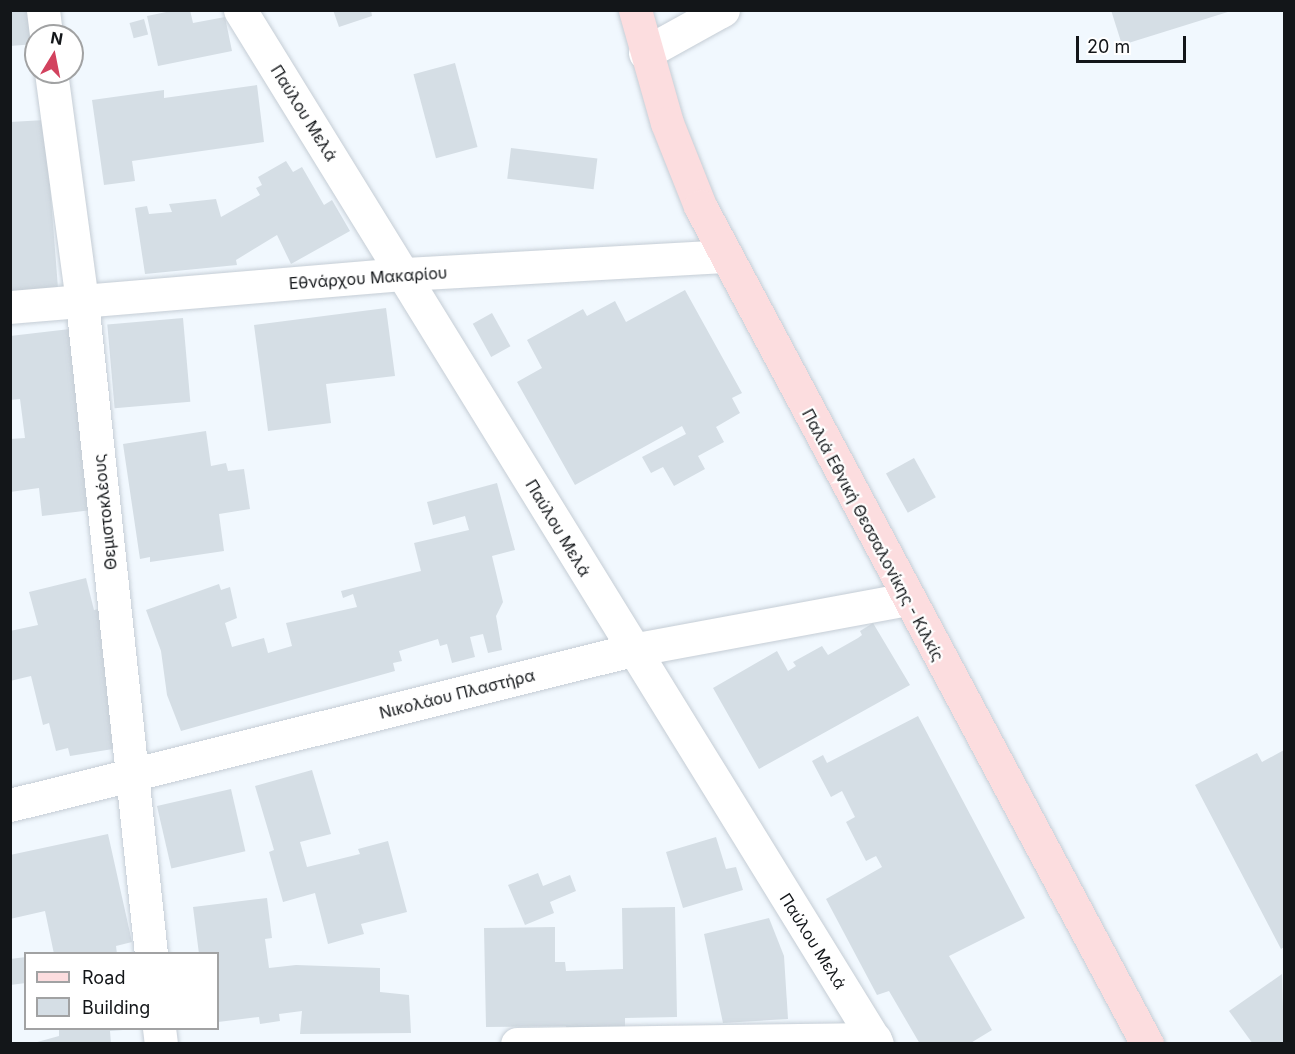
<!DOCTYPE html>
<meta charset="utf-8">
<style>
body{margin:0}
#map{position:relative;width:1295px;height:1054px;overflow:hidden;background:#f1f8fe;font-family:Inter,sans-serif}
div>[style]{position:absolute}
.building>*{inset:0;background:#d5dee5;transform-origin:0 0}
.roads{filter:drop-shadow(0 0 2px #c5cdd5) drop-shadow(0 0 2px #c5cdd5)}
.minor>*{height:33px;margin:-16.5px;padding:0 16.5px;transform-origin:16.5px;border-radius:16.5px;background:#fff}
.major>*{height:33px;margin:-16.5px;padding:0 16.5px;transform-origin:16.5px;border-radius:16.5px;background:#fcdddf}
span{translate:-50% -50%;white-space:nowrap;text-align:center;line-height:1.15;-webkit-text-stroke:4.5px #fff;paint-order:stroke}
.street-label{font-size:16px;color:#131619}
.frame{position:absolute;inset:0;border:12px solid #131619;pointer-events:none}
.legend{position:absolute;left:24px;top:952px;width:195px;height:78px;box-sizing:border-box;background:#fff;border:2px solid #a1a2a3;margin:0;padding:8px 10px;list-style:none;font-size:18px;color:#131619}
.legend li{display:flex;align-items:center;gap:12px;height:30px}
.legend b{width:30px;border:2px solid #a1a2a3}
.north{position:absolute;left:24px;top:24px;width:60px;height:60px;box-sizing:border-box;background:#fff;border:2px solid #a1a2a3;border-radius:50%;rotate:10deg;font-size:16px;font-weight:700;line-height:24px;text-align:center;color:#131619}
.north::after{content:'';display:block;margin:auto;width:21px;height:27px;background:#d2425e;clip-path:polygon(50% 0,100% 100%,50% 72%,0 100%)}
.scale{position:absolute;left:1076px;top:36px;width:110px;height:27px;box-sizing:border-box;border:3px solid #131619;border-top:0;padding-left:8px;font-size:18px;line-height:21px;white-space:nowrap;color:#131619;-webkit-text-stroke:4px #fff;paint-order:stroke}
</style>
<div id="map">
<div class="building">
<div style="clip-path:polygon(10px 10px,32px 10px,35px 44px,10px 46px)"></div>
<div style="clip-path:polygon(176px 10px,190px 10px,193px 23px,225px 17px,232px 51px,158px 66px,147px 16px)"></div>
<div style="clip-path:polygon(333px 10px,371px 10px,372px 16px,339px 27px)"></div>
<div style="clip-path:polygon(1111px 10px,1231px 10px,1231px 11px,1122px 45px)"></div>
<div style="left:144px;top:19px;width:16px;height:15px;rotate:75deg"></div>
<div style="left:455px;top:63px;width:87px;height:43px;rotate:75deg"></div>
<div style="clip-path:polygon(257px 85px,264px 142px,132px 161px,135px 181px,104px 185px,92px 100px,164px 90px,164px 98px)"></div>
<div style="clip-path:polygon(45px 120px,58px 288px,10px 292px,10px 122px)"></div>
<div style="left:511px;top:148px;width:87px;height:31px;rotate:7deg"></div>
<div style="clip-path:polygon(286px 161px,293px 172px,302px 167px,324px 205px,332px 200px,350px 231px,291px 264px,277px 235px,236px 260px,237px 265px,145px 274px,135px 208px,147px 206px,149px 214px,172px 212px,169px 204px,216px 199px,221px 217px,260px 195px,256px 188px,262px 185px,258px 177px)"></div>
<div style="clip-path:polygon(685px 290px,742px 393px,732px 398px,740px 413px,716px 427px,724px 442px,698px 456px,705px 469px,674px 486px,663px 467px,651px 473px,642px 457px,686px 434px,682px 426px,575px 485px,517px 382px,542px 368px,527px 340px,583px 309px,587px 316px,615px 301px,626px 322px)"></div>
<div style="clip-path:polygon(386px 308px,395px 376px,326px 384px,331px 423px,268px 431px,254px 325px)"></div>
<div style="left:492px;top:313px;width:38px;height:22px;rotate:61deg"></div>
<div style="left:183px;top:318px;width:84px;height:76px;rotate:85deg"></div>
<div style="clip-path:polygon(70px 329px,92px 510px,42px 516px,39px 488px,10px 492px,10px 439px,25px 438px,20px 399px,10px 400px,10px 336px)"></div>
<div style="clip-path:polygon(206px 431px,211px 466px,226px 463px,228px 471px,244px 469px,250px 509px,219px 514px,224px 551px,150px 562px,150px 557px,140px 559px,123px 444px)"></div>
<div style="left:914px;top:458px;width:45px;height:32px;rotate:61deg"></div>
<div style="clip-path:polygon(497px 483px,515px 550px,492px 556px,503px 602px,496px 616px,502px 650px,488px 653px,483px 634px,470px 637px,475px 657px,452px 663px,447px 644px,440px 646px,438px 639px,399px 651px,402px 661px,393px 663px,395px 671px,181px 731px,167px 695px,161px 651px,146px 610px,219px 584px,221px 590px,230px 587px,237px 618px,225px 623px,232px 647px,264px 638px,268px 653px,292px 646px,286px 623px,357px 607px,353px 594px,343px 598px,341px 591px,421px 571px,414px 543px,469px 530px,465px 516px,433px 525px,427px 502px)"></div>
<div style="clip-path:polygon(86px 578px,94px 610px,106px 607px,125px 747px,70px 756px,68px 748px,56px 751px,49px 723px,43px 725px,31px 676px,10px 681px,10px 631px,38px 625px,29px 592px)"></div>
<div style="clip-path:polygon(873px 623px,910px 685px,759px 769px,713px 688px,777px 651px,788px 671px,796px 666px,793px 662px,822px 646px,828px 655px,858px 638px,862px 635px,860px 631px)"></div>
<div style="clip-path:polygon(918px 716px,1025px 918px,949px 956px,992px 1030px,969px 1044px,920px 1044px,889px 991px,877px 995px,826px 899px,882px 867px,876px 856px,866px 861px,846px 822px,855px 817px,842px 791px,831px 797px,812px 761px,823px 755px,827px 763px)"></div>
<div style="clip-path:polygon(1284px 750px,1284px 947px,1281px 949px,1195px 785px,1257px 753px,1262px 762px)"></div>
<div style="clip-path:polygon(312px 770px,331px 834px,300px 842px,307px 867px,360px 854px,358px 849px,388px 841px,407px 912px,361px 924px,364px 934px,328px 944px,315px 893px,283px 902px,269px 852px,274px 850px,255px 786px)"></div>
<div style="left:231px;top:789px;width:64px;height:76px;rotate:77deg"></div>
<div style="clip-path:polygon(108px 834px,132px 942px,116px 946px,117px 954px,54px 954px,45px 911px,10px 919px,10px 855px)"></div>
<div style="clip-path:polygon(716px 837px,726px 869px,736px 867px,743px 890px,683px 908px,666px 852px)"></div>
<div style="clip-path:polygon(538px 873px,543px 886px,570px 875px,576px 891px,550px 902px,554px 913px,525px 925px,508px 885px)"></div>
<div style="clip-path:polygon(267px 898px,272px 938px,265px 939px,269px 968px,296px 965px,380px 968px,380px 992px,409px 995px,411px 1033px,300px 1034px,302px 1011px,279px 1014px,280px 1021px,260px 1024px,259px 1017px,218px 1022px,218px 954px,199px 954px,193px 907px)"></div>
<div style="clip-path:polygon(675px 907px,677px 1017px,625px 1018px,625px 1033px,567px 1040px,566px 1026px,486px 1027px,484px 928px,555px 927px,555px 962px,565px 962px,566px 971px,623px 969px,622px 908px)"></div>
<div style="clip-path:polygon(769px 918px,784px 956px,788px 1019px,723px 1023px,704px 934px)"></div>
<div style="clip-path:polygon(26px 957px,26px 983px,10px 985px,10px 959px)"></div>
<div style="clip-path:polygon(1282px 974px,1284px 1044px,1253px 1044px,1229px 1011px)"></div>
<div style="clip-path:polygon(59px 1029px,123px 1029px,123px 1030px,110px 1031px,111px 1044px,30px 1044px,59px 1036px)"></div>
</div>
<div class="roads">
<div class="minor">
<div style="left:43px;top:10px;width:26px;rotate:83deg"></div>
<div style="left:240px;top:10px;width:1214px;rotate:58.36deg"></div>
<div style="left:645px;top:53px;width:89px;rotate:-28.9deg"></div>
<div style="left:51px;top:72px;width:232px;rotate:82.3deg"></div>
<div style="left:82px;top:302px;width:656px;rotate:83.96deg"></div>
<div style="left:10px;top:307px;width:395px;rotate:-4.8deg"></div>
<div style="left:404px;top:274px;width:322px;rotate:-3.2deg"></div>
<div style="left:10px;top:805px;width:641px;rotate:-13.99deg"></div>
<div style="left:632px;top:650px;width:280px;rotate:-10.5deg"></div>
<div style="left:159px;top:1028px;width:16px;rotate:83deg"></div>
<div style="left:517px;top:1044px;width:358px;rotate:-0.8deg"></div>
</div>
<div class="major">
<div style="left:635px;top:10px;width:117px;rotate:74.2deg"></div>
<div style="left:667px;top:123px;width:89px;rotate:68.3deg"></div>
<div style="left:700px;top:206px;width:950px;rotate:61.92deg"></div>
</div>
</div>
<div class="street-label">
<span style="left:304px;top:113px;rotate:58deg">Παύλου Μελά</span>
<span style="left:368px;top:278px;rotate:-4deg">Εθνάρχου Μακαρίου</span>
<span style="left:105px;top:512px;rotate:-96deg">Θεμιστοκλέους</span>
<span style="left:558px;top:528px;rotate:59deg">Παύλου Μελά</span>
<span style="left:873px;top:535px;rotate:62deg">Παλιά Εθνική Θεσσαλονίκης - Κιλκίς</span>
<span style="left:457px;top:694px;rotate:-14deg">Νικολάου Πλαστήρα</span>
<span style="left:813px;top:941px;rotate:58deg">Παύλου Μελά</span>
</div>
<div class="frame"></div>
<ul class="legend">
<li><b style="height:8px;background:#fcdddf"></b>Road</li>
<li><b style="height:16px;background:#d5dee5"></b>Building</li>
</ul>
<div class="north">N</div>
<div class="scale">20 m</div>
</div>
